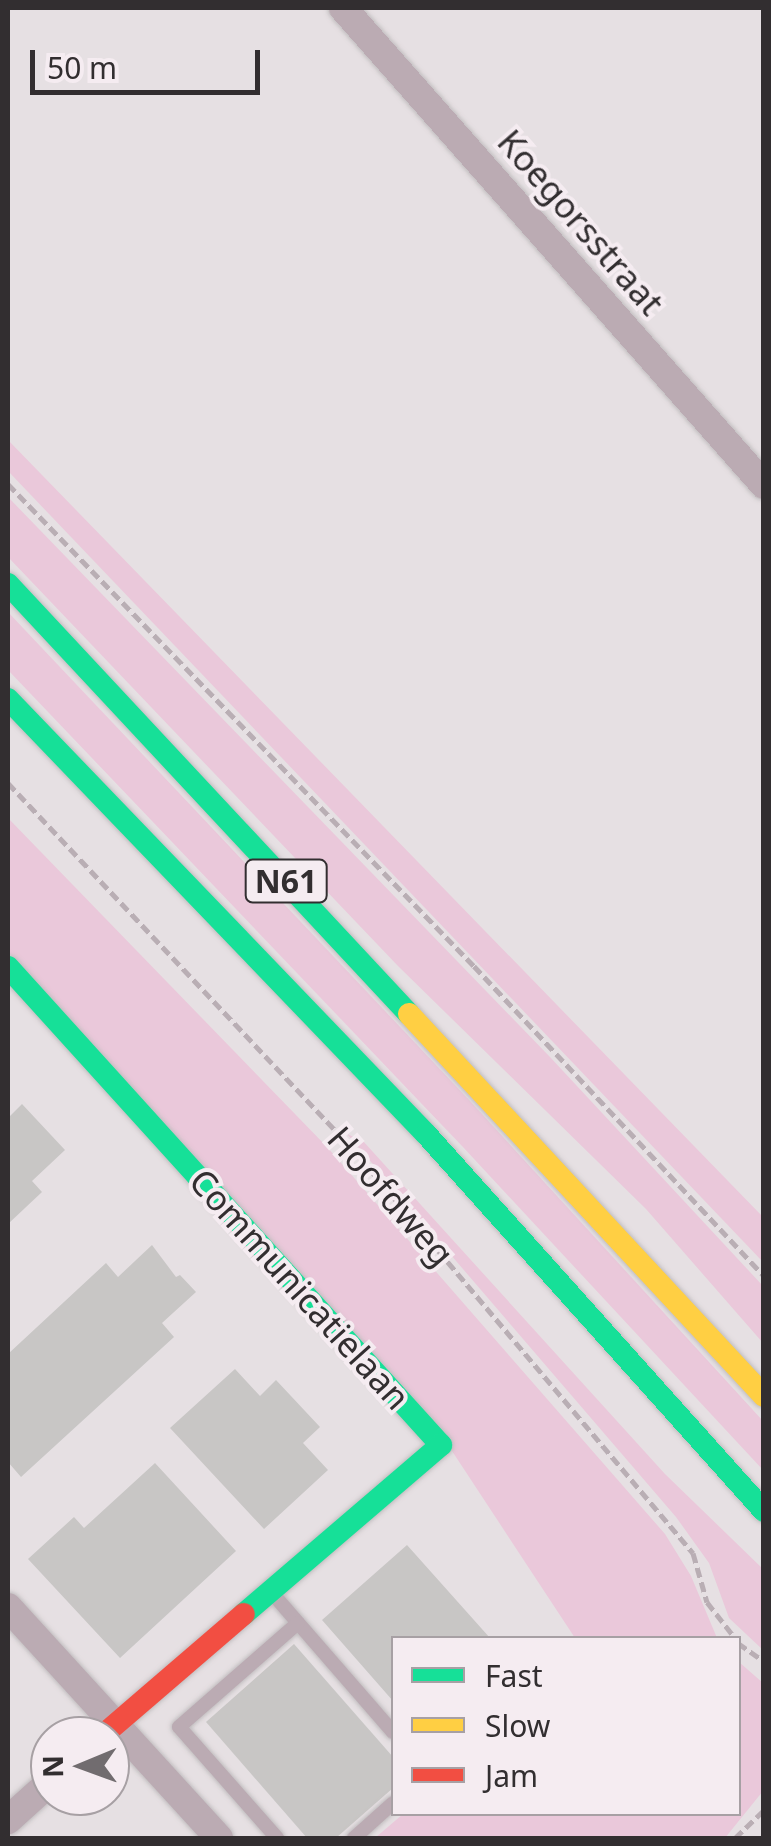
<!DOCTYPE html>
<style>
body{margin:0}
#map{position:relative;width:771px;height:1846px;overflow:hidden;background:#e6e0e3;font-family:"Noto Sans",sans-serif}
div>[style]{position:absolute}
.green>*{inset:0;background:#eac8da}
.building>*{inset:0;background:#c8c6c5}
.path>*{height:5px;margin-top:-2.5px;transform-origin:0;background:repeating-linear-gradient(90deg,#b9aeb4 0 10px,transparent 0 15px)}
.roads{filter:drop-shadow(0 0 2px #c1bdbf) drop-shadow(0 0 2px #c1bdbf)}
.lane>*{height:14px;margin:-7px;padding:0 7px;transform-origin:7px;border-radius:7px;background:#bbabb3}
.street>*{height:28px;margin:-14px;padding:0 14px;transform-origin:14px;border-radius:14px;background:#bbabb3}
.fast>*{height:22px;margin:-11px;padding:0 11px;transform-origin:11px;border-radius:11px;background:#16e098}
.slow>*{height:22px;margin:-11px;padding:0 11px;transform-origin:11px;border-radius:11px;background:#ffcf43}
.jam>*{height:22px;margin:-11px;padding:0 11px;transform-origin:11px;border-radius:11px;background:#f24e42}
span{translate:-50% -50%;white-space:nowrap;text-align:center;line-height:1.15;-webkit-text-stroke:8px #f5ecf1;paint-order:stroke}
.shield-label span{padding:2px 8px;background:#f5ecf1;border:2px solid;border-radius:8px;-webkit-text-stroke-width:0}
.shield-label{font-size:32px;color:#322e30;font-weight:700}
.street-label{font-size:35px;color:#322e30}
.frame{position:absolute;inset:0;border:10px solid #322e30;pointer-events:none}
.legend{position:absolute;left:391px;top:1636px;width:350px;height:180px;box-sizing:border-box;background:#f5ecf1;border:2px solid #a7a0a4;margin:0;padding:12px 18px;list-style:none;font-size:30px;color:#322e30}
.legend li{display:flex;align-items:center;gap:20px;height:50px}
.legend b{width:50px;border:2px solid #a7a0a4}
.north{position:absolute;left:30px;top:1716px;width:100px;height:100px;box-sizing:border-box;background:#f5ecf1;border:2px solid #a7a0a4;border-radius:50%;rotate:269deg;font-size:28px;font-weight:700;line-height:40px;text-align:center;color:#322e30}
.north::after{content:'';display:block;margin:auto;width:35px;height:45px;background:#716c6f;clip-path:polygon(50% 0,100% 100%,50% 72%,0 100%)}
.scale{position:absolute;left:30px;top:50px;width:230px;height:45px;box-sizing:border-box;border:5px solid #322e30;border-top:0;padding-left:12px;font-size:30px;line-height:35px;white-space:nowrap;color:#322e30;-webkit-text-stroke:8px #f5ecf1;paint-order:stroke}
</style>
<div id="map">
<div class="green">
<div style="clip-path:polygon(8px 440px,763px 1217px,763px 1262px,8px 471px)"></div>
<div style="clip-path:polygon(8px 497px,550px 1057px,763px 1286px,763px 1343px,646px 1209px,398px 966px,8px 557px)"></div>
<div style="clip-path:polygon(8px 612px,471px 1102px,763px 1421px,763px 1470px,462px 1146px,8px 670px)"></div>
<div style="clip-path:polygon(8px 818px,328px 1148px,665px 1534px,691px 1576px,717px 1638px,575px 1638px,452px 1451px,8px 952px)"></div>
<div style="clip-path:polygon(347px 1134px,363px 1141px,665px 1474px,763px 1569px,763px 1650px,729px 1618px,709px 1563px,676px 1517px)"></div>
<div style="clip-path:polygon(739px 1662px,763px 1683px,763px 1791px,725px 1838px,375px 1838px,403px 1814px,738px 1814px)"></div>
</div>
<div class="building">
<div style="clip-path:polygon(22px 1104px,65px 1150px,32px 1181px,42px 1192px,8px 1224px,8px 1118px)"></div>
<div style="clip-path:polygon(152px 1245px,176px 1277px,180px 1275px,196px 1292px,162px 1323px,174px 1337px,21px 1477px,8px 1462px,8px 1354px,106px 1263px,118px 1277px)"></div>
<div style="clip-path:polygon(235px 1369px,260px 1396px,276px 1380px,320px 1427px,303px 1443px,328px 1470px,264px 1529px,170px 1428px)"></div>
<div style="clip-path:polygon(155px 1463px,236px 1551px,120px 1658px,28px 1559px,74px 1517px,84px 1528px)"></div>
<div style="clip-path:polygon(407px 1545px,490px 1638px,393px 1638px,393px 1701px,322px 1620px)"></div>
<div style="clip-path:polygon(294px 1644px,393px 1757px,393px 1788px,336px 1838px,307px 1838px,206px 1722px)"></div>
</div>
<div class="path">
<div style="left:8px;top:484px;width:670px;rotate:45.97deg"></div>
<div style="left:474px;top:966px;width:424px;rotate:46.9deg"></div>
<div style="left:8px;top:783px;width:500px;rotate:46.7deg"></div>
<div style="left:351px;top:1147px;width:531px;rotate:49.89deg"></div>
<div style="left:693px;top:1553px;width:51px;rotate:74.1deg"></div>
<div style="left:707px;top:1602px;width:46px;rotate:52.1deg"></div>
<div style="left:738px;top:1643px;width:32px;rotate:35deg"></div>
<div style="left:735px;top:1838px;width:40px;rotate:-44deg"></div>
</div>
<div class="roads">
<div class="lane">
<div style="left:272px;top:1593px;width:184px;rotate:49deg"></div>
<div style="left:277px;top:1838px;width:148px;rotate:-131.4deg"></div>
<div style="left:179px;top:1727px;width:158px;rotate:-41.2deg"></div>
<div style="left:354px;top:1838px;width:52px;rotate:-41.9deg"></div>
</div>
<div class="street">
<div style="left:343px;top:8px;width:636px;rotate:48.57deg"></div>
<div style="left:8px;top:1607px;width:313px;rotate:47.6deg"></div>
<div style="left:8px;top:1820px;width:57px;rotate:-42.1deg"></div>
</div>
<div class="fast">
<div style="left:8px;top:584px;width:588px;rotate:47deg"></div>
<div style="left:8px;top:699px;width:603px;rotate:46.14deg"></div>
<div style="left:426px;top:1134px;width:506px;rotate:48.12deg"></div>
<div style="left:8px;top:967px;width:645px;rotate:47.83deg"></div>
<div style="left:441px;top:1445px;width:260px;rotate:139.4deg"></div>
</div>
<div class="slow">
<div style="left:409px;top:1014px;width:521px;rotate:47.1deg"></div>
</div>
<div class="jam">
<div style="left:102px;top:1736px;width:187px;rotate:-40.7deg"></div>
</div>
</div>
<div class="shield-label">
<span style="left:286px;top:881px">N61</span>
</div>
<div class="street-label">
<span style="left:581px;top:222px;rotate:49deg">Koegorsstraat</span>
<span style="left:391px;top:1196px;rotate:49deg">Hoofdweg</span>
<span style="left:300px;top:1289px;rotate:48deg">Communicatielaan</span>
</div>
<div class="frame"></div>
<ul class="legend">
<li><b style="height:12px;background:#16e098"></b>Fast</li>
<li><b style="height:12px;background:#ffcf43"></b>Slow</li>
<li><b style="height:12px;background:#f24e42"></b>Jam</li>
</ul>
<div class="north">N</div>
<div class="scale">50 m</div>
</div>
